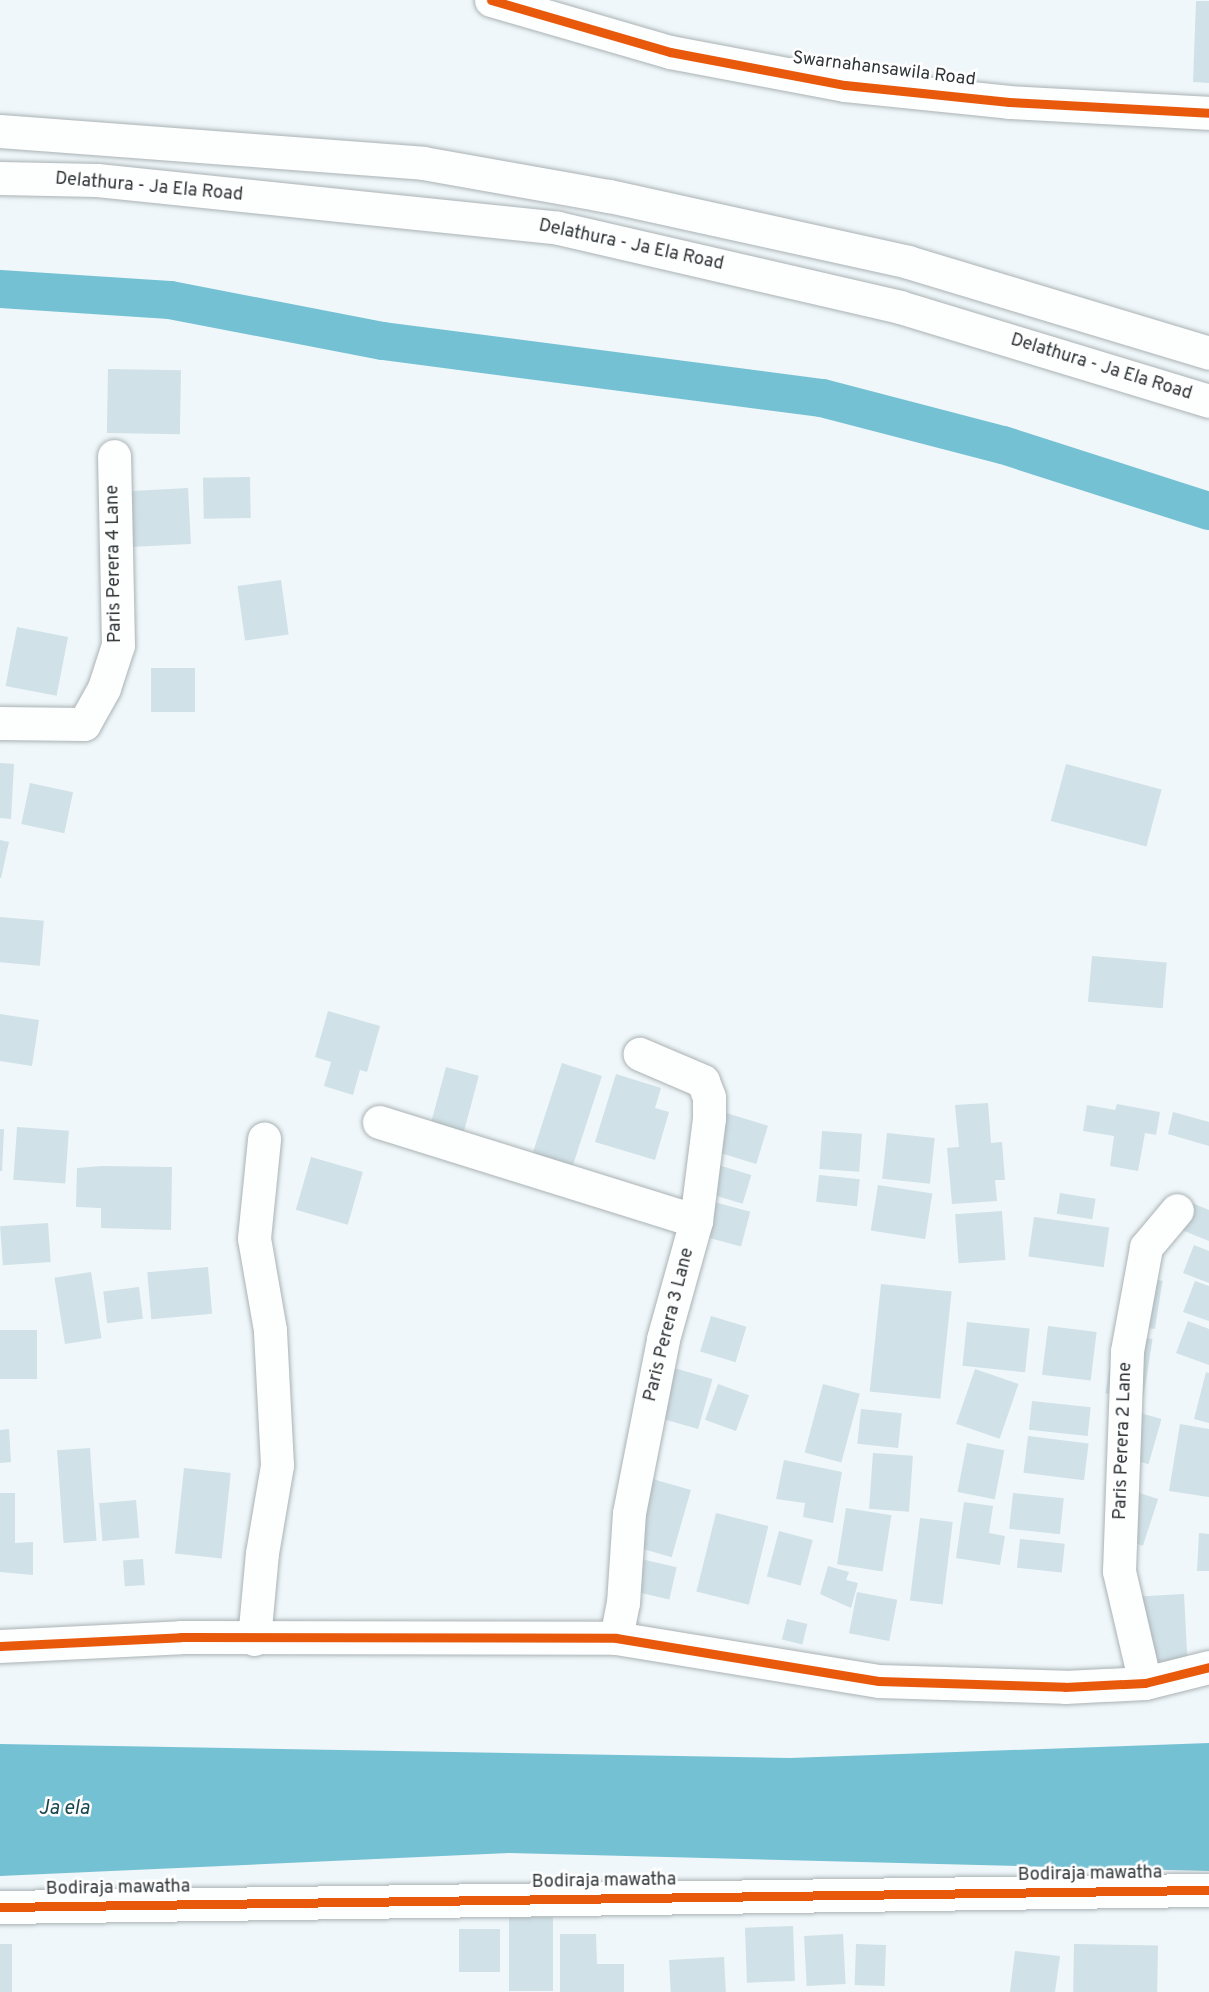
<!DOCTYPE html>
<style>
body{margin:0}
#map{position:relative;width:1209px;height:1992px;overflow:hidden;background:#eff7fa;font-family:Overpass,sans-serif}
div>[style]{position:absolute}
.water>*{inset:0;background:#75c1d4}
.canal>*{height:38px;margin:-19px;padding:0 19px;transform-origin:19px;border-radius:19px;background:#75c1d4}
.building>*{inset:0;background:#d0e1e7;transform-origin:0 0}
.roads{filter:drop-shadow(0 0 2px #abb2b4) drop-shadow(0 0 2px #abb2b4)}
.minor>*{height:33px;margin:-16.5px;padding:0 16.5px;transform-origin:16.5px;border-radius:16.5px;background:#fdfefe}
.major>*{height:33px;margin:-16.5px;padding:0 16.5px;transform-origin:16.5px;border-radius:16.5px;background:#fdfefe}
.cycleway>*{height:9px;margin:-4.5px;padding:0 4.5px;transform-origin:4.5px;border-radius:4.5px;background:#e8590c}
span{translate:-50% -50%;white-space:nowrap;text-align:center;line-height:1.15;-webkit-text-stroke:5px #fff;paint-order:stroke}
.street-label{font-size:18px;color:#2e3537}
.water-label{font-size:20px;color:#174550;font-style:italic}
</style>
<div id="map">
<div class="water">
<div style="clip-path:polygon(1209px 1743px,1209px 1871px,509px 1853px,0 1876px,0 1744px,790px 1758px)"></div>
</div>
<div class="canal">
<div style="left:0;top:289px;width:170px;rotate:3.7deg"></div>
<div style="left:170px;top:300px;width:217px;rotate:10.9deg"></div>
<div style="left:383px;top:341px;width:443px;rotate:7.4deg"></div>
<div style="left:822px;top:398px;width:187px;rotate:14.6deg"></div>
<div style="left:1003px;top:445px;width:216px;rotate:17.8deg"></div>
</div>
<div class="building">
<div style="clip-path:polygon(1196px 1px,1209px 1px,1209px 83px,1193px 82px)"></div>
<div style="left:108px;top:369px;width:73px;height:64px;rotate:1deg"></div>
<div style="left:250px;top:477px;width:41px;height:47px;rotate:89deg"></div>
<div style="left:188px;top:488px;width:56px;height:65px;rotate:87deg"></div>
<div style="left:281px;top:580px;width:55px;height:44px;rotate:82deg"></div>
<div style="left:17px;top:627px;width:52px;height:60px;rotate:11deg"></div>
<div style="left:151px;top:668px;width:44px;height:44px"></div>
<div style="clip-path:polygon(0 763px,14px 764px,11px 819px,0 818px)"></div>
<div style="left:1066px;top:764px;width:99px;height:59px;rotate:15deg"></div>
<div style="left:30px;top:783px;width:44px;height:42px;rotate:12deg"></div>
<div style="clip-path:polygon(0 840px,9px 842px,1px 878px,0 878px)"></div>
<div style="left:0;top:917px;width:44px;height:45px;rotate:5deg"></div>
<div style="left:1092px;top:956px;width:75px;height:46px;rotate:5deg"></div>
<div style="clip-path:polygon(328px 1011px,380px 1026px,367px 1072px,360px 1070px,353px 1095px,324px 1086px,331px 1062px,315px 1057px)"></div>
<div style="clip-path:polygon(0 1014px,39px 1020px,32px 1066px,0 1061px)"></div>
<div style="left:562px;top:1063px;width:42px;height:101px;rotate:18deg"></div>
<div style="left:446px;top:1067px;width:34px;height:60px;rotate:15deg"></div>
<div style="clip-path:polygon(616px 1074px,661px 1088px,655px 1108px,669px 1112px,655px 1160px,595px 1142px)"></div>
<div style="clip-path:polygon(988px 1103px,991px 1143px,1002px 1142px,1005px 1180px,995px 1180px,997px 1201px,952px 1204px,947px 1148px,959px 1147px,955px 1105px)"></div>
<div style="clip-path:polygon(1117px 1104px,1160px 1112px,1156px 1135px,1145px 1133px,1138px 1171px,1110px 1166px,1114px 1136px,1083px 1131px,1087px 1105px,1115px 1110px)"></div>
<div style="left:723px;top:1112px;width:47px;height:40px;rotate:17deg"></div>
<div style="clip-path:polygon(1173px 1112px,1209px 1122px,1209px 1146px,1168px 1134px)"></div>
<div style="left:17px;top:1127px;width:52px;height:53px;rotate:4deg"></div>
<div style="clip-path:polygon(0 1129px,4px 1129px,2px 1171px,0 1171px)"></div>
<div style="left:822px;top:1131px;width:40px;height:38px;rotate:4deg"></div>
<div style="left:887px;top:1133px;width:48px;height:46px;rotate:6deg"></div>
<div style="left:311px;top:1157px;width:54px;height:55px;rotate:16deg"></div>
<div style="left:715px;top:1164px;width:38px;height:30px;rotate:17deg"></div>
<div style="clip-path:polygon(102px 1166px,172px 1167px,171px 1230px,101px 1228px,101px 1208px,76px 1207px,77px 1168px)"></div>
<div style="left:819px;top:1175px;width:41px;height:27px;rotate:6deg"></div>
<div style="left:878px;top:1185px;width:55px;height:46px;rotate:9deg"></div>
<div style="left:1060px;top:1193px;width:36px;height:21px;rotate:9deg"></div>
<div style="clip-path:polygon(1180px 1198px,1209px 1210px,1209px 1241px,1169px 1225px)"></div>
<div style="left:703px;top:1199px;width:49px;height:36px;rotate:15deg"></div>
<div style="left:1002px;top:1211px;width:49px;height:47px;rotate:86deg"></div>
<div style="left:1034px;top:1217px;width:76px;height:40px;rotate:8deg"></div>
<div style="left:48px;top:1223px;width:39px;height:48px;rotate:86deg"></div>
<div style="clip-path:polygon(1194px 1245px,1209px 1251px,1209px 1283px,1183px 1273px)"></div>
<div style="left:208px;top:1267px;width:47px;height:61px;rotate:85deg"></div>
<div style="left:91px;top:1272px;width:67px;height:37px;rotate:81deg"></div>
<div style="left:1127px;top:1275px;width:36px;height:49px;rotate:9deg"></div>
<div style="clip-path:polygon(1195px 1281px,1209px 1286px,1209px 1321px,1183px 1312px)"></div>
<div style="left:881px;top:1284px;width:71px;height:108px;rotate:6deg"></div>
<div style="left:139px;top:1287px;width:32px;height:36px;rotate:83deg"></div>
<div style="left:711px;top:1316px;width:37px;height:37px;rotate:17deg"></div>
<div style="clip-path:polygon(1188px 1321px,1209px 1329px,1209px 1365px,1176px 1353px)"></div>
<div style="left:967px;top:1322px;width:63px;height:44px;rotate:6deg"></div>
<div style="left:1048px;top:1326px;width:49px;height:49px;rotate:7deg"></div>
<div style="left:0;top:1330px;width:37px;height:49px"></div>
<div style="left:1115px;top:1333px;width:38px;height:61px;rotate:9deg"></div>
<div style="left:674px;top:1368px;width:40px;height:52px;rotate:16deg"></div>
<div style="left:975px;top:1369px;width:46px;height:58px;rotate:19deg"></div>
<div style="clip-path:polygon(1206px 1372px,1209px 1373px,1209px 1423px,1194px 1419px)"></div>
<div style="left:718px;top:1384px;width:33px;height:38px;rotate:20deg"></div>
<div style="left:823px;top:1384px;width:38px;height:71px;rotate:15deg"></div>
<div style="left:1032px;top:1401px;width:59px;height:29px;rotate:6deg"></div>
<div style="left:1123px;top:1408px;width:40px;height:47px;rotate:16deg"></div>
<div style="left:861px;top:1409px;width:41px;height:35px;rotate:6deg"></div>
<div style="clip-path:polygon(1180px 1424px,1209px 1429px,1209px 1497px,1169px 1491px)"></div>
<div style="clip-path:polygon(9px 1429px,11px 1462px,0 1463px,0 1430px)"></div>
<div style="left:1028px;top:1436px;width:61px;height:37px;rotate:7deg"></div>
<div style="left:967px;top:1443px;width:38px;height:50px;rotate:11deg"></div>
<div style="left:90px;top:1448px;width:93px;height:33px;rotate:86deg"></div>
<div style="left:873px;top:1453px;width:40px;height:56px;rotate:4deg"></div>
<div style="clip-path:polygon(784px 1460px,842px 1472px,833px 1523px,803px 1517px,805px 1503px,776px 1499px)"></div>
<div style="left:184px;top:1468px;width:47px;height:86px;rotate:6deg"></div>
<div style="left:639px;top:1475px;width:54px;height:70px;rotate:16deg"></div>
<div style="left:1121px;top:1487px;width:39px;height:49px;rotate:18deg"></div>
<div style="clip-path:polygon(0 1493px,15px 1493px,15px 1543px,33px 1542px,33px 1575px,0 1572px)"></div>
<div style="left:1013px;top:1493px;width:51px;height:36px;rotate:6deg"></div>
<div style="left:136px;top:1500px;width:38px;height:37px;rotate:85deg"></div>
<div style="clip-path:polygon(964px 1502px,993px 1506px,989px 1533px,1005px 1536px,1000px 1565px,956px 1558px)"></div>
<div style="left:846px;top:1508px;width:46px;height:57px;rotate:9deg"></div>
<div style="left:716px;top:1513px;width:54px;height:81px;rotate:14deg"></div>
<div style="left:920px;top:1518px;width:33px;height:83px;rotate:7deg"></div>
<div style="left:779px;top:1531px;width:35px;height:47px;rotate:15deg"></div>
<div style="clip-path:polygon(1199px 1533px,1209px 1534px,1209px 1571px,1197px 1571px)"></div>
<div style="left:1020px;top:1539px;width:45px;height:29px;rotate:6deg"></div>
<div style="left:628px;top:1556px;width:50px;height:33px;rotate:13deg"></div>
<div style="left:143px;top:1559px;width:26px;height:20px;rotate:86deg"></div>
<div style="clip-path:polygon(828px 1566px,849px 1572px,846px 1580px,858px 1583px,851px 1608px,820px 1594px)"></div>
<div style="left:857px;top:1592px;width:41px;height:42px;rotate:11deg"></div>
<div style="left:1184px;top:1594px;width:72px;height:51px;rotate:87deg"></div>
<div style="left:787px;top:1619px;width:21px;height:21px;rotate:14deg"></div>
<div style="left:509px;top:1917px;width:44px;height:74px"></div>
<div style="left:793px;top:1926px;width:55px;height:48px;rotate:88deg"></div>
<div style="left:459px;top:1929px;width:41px;height:43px"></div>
<div style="clip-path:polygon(560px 1934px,596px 1934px,597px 1964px,624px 1964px,624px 1992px,560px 1992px)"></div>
<div style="left:843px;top:1934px;width:50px;height:39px;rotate:87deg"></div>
<div style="left:0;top:1944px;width:12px;height:48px"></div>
<div style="left:856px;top:1944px;width:30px;height:41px;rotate:2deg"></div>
<div style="left:1074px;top:1944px;width:84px;height:48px;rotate:1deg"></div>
<div style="clip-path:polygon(1015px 1951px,1060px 1956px,1055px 1992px,1010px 1992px)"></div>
<div style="left:724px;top:1957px;width:35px;height:55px;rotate:87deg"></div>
</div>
<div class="roads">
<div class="minor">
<div style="left:491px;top:0;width:186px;rotate:16.2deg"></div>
<div style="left:670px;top:52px;width:178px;rotate:10.7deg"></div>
<div style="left:845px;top:85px;width:165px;rotate:5.9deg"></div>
<div style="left:1009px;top:102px;width:200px;rotate:3.1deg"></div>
<div style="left:0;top:723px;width:84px;rotate:0.7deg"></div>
<div style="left:84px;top:724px;width:41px;rotate:-60.9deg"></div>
<div style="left:104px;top:688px;width:45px;rotate:-72deg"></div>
<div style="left:118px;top:645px;width:189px;rotate:-91.2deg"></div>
<div style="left:379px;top:1122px;width:332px;rotate:17.3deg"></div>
<div style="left:616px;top:1638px;width:36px;rotate:-79deg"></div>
<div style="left:623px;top:1603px;width:90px;rotate:-86.2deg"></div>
<div style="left:629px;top:1513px;width:177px;rotate:-78.9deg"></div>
<div style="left:663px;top:1339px;width:123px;rotate:-74.4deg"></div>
<div style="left:696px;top:1221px;width:104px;rotate:-82.8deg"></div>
<div style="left:709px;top:1118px;width:21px;rotate:-90deg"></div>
<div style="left:709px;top:1097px;width:17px;rotate:-111deg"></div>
<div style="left:703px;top:1081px;width:69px;rotate:-156.8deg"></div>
<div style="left:254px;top:1639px;width:86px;rotate:-84.7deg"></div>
<div style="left:262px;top:1553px;width:89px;rotate:-80.3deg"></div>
<div style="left:277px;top:1465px;width:135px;rotate:-93deg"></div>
<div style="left:270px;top:1330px;width:93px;rotate:-99.9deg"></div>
<div style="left:254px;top:1238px;width:100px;rotate:-84.2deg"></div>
<div style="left:0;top:1646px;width:181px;rotate:-2.8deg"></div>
<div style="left:181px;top:1637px;width:435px;rotate:0.1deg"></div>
<div style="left:616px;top:1638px;width:266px;rotate:9.3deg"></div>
<div style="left:879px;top:1681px;width:186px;rotate:1.8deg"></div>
<div style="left:1065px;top:1687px;width:80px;rotate:-2.9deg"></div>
<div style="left:1145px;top:1683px;width:66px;rotate:-14deg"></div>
<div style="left:1145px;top:1683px;width:115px;rotate:-103.1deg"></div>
<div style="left:1119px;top:1571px;width:220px;rotate:-87.9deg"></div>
<div style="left:1127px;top:1351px;width:106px;rotate:-79.6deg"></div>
<div style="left:1146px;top:1247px;width:48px;rotate:-50deg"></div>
<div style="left:0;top:1907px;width:1209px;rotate:-0.81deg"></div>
</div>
<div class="major">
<div style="left:0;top:131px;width:424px;rotate:4.3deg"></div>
<div style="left:423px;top:163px;width:189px;rotate:10.1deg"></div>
<div style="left:609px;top:196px;width:306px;rotate:12.4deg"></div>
<div style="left:908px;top:262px;width:314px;rotate:16.8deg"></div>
<div style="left:0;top:178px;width:97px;rotate:1.2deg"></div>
<div style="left:97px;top:180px;width:463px;rotate:5.9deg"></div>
<div style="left:558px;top:228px;width:351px;rotate:13deg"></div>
<div style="left:900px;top:307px;width:323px;rotate:16.9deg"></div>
</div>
</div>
<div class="cycleway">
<div style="left:491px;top:0;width:186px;rotate:16.2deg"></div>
<div style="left:670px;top:52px;width:178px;rotate:10.7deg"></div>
<div style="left:845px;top:85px;width:165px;rotate:5.9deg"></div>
<div style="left:1009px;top:102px;width:200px;rotate:3.1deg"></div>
<div style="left:0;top:1646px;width:181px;rotate:-2.8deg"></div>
<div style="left:181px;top:1637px;width:435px;rotate:0.1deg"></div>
<div style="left:616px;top:1638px;width:266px;rotate:9.3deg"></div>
<div style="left:879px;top:1681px;width:186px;rotate:1.8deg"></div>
<div style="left:1065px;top:1687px;width:80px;rotate:-2.9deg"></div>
<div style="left:1145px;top:1683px;width:66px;rotate:-14deg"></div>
<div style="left:0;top:1907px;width:1209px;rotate:-0.81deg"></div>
</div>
<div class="street-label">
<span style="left:884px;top:70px;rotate:7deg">Swarnahansawila Road</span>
<span style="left:149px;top:188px;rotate:5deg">Delathura - Ja Ela Road</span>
<span style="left:631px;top:246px;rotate:12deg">Delathura - Ja Ela Road</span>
<span style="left:1101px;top:368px;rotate:17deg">Delathura - Ja Ela Road</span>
<span style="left:115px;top:564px;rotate:-91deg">Paris Perera 4 Lane</span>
<span style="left:670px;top:1325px;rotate:-76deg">Paris Perera 3 Lane</span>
<span style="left:1124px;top:1441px;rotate:-88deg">Paris Perera 2 Lane</span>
<span style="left:1090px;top:1875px;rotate:-1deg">Bodiraja mawatha</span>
<span style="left:604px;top:1882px;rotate:-1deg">Bodiraja mawatha</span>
<span style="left:118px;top:1889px;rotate:-1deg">Bodiraja mawatha</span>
</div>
<div class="water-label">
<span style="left:64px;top:1809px">Ja ela</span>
</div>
</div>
